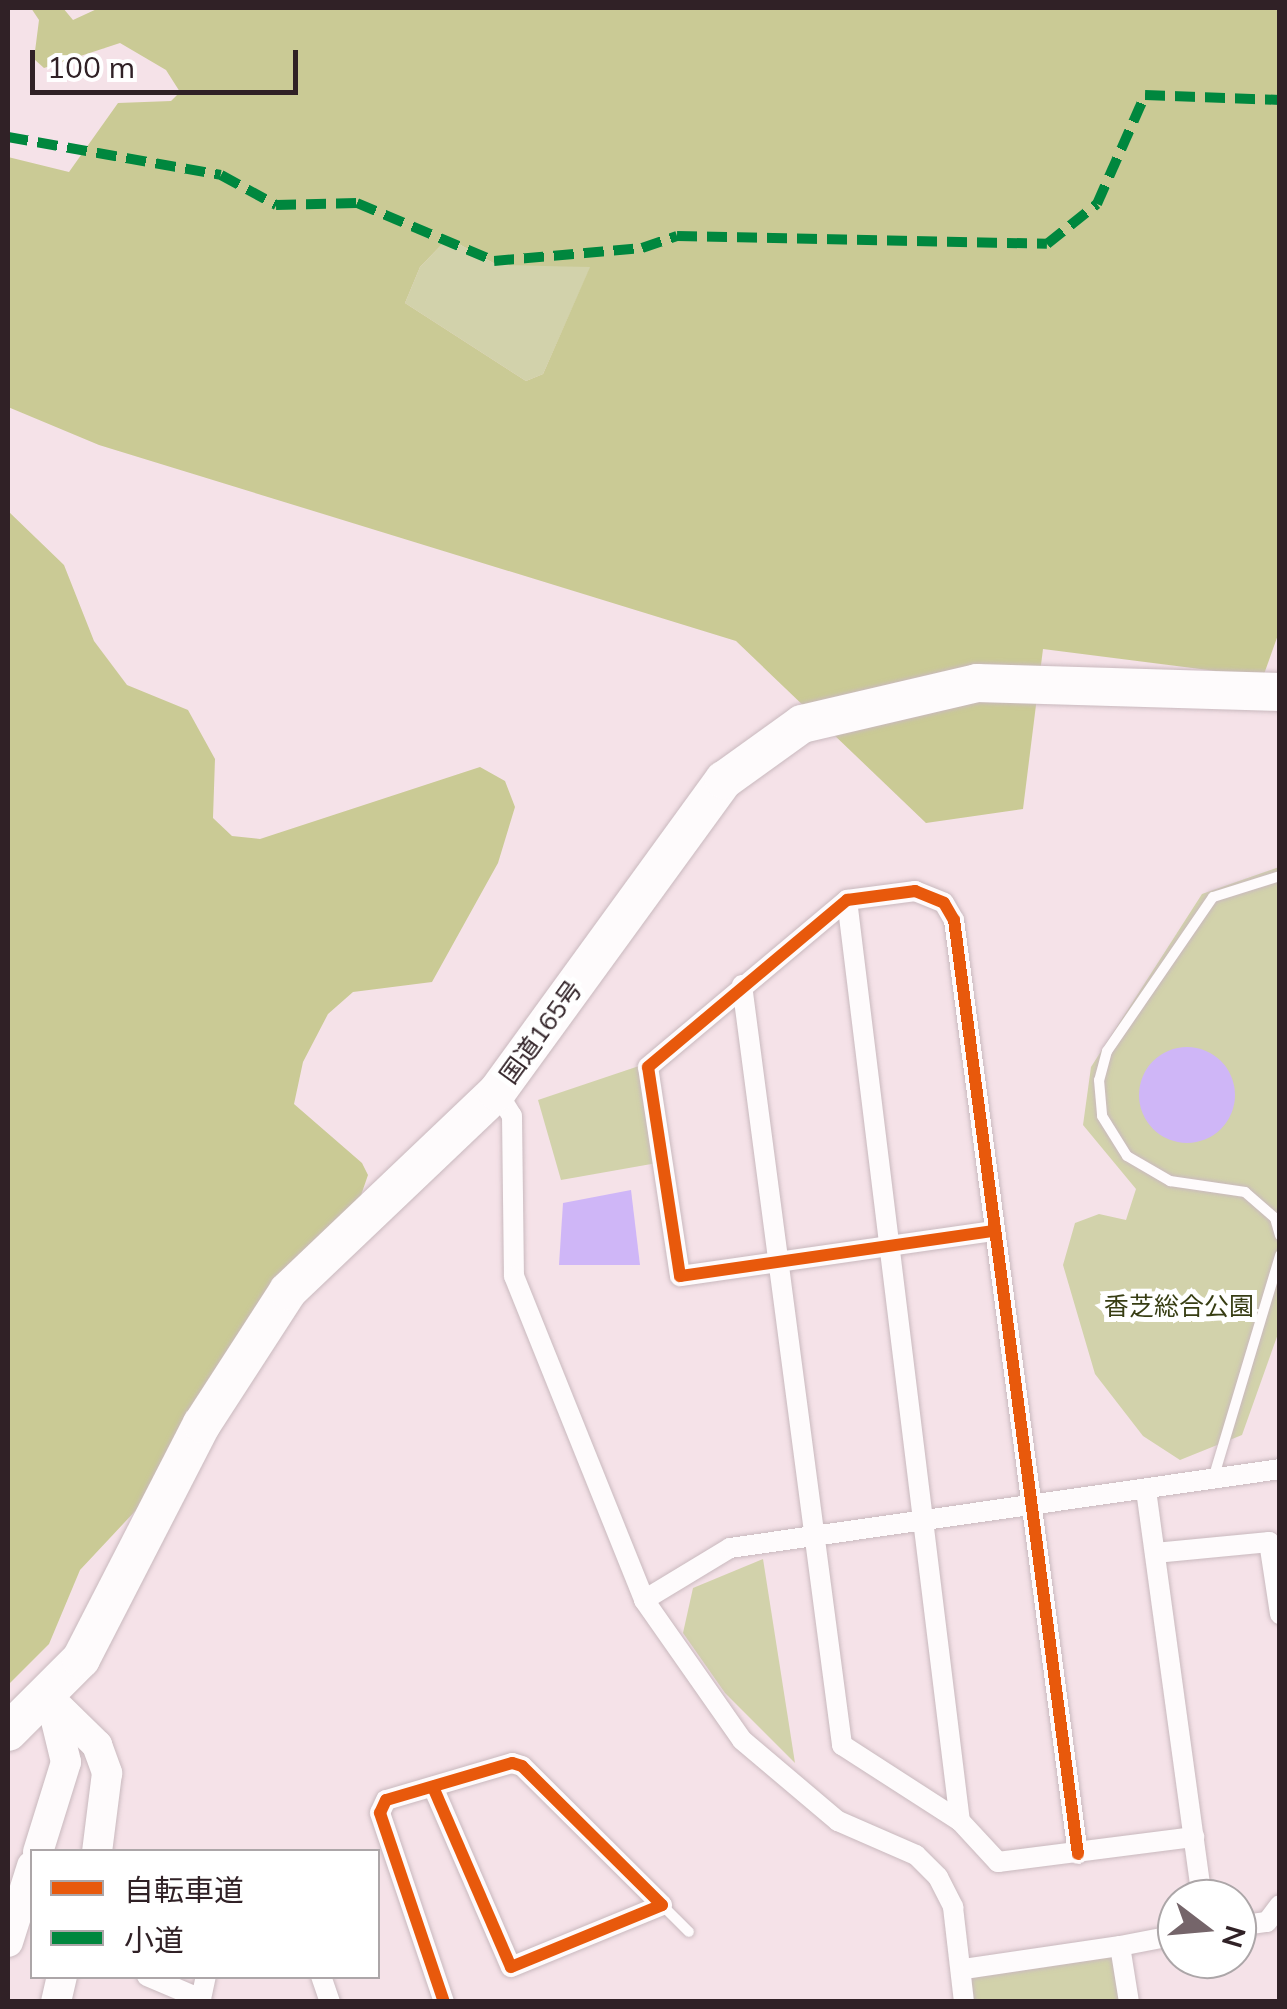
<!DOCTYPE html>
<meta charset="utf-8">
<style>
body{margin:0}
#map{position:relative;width:1287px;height:2009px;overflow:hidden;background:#f5e2e8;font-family:Mulish,"Noto Sans JP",sans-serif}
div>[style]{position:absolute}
.green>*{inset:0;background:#d2d2ab}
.forest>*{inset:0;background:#caca95}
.water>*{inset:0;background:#cfb6f7}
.round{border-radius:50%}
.roads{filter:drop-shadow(0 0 2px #c9b9be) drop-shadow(0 0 2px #c9b9be)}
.lane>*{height:10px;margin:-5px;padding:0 5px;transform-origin:5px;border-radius:5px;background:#fefbfc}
.street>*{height:20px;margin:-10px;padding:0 10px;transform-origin:10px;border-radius:10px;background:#fefbfc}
.secondary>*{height:30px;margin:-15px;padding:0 15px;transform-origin:15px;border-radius:15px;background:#fefbfc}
.highway>*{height:38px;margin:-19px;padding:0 19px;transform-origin:19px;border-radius:19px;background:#fefbfc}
.quiet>*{height:10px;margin-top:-5px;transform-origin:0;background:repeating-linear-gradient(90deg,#00873e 0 20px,transparent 0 30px)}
.cycleway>*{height:12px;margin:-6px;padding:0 6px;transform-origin:6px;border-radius:6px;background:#e8590c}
span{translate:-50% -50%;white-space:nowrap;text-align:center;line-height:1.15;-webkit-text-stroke:10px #fff;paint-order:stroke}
.street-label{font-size:25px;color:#302126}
.park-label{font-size:25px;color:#373d13}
.frame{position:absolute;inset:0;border:10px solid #302126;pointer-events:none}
.legend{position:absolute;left:30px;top:1849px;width:350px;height:130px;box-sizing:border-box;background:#fff;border:2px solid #aca6a8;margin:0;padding:12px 18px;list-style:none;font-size:30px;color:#302126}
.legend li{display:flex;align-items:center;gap:20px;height:50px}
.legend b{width:50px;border:2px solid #aca6a8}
.north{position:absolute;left:1157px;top:1879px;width:100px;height:100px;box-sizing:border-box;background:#fff;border:2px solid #aca6a8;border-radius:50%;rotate:106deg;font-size:28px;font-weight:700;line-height:40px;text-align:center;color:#302126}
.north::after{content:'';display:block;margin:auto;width:35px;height:45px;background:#75656a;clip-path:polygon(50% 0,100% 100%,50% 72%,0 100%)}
.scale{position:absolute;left:30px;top:50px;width:268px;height:45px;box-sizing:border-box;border:5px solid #302126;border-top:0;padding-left:12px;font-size:30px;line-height:35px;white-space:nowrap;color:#302126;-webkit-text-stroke:8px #fff;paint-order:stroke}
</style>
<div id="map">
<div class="green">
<div style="clip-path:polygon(448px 238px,497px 265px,591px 266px,543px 374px,526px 381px,405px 303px,420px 267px)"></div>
<div style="clip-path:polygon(1279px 867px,1279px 1331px,1242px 1435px,1180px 1460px,1143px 1436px,1095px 1374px,1063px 1265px,1075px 1223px,1099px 1214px,1126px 1220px,1136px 1189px,1083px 1125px,1091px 1067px,1202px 894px)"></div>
<div style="clip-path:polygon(642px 1065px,657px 1163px,561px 1180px,538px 1100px)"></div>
<div style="clip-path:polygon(763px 1559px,795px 1763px,725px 1693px,683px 1633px,693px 1588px)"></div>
<div style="clip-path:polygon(1111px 1947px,1120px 2001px,972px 2002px,972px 1974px)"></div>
</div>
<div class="forest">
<div style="clip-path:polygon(evenodd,31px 8px,63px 8px,73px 20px,99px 8px,1279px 8px,1279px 632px,1263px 677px,1043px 649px,1023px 809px,926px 823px,736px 641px,99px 445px,8px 407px,8px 157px,69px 172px,118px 103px,171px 101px,180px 92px,166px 70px,120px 43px,44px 68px,34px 59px,39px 20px,31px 8px,448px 238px,497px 265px,590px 267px,543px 374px,526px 381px,405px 303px,420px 267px,448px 238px)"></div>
<div style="clip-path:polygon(8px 511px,64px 565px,94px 641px,127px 685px,188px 710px,215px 759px,213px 818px,232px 836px,260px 839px,480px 767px,505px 781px,515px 807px,498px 863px,432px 982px,353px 992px,328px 1014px,303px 1062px,294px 1104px,362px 1163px,368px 1175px,359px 1201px,153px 1492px,80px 1570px,49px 1644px,8px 1685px)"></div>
</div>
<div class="water">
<div class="round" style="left:1139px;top:1047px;width:96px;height:96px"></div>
<div style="clip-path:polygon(631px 1190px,640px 1265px,559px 1265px,563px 1203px)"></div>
</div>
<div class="roads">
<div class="lane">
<div style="left:1280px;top:876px;width:70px;rotate:162.6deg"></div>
<div style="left:1213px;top:897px;width:187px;rotate:124.5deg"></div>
<div style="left:1107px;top:1051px;width:30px;rotate:105deg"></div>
<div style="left:1099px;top:1080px;width:36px;rotate:85deg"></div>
<div style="left:1102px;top:1116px;width:47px;rotate:58deg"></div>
<div style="left:1127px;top:1156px;width:50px;rotate:30.2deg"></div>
<div style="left:1170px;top:1181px;width:76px;rotate:8.3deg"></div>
<div style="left:1245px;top:1192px;width:40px;rotate:41deg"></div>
<div style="left:1275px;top:1218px;width:18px;rotate:74deg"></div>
<div style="left:1213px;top:1479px;width:234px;rotate:-73.3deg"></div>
<div style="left:662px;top:1905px;width:38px;rotate:45deg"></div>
</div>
<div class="street">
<div style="left:847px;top:900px;width:928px;rotate:83.01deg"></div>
<div style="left:742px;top:985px;width:767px;rotate:82.5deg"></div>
<div style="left:842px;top:1745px;width:140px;rotate:32.8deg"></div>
<div style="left:960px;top:1821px;width:56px;rotate:47.2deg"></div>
<div style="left:998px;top:1862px;width:198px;rotate:-7.3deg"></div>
<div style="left:497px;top:1092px;width:28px;rotate:58deg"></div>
<div style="left:512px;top:1116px;width:160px;rotate:89.3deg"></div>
<div style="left:514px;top:1276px;width:349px;rotate:68.1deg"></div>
<div style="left:644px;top:1600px;width:171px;rotate:55deg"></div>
<div style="left:742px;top:1740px;width:126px;rotate:40.2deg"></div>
<div style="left:838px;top:1821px;width:85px;rotate:23.6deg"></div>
<div style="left:916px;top:1855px;width:31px;rotate:45deg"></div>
<div style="left:938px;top:1877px;width:34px;rotate:63deg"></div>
<div style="left:953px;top:1907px;width:96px;rotate:83.4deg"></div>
<div style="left:993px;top:1231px;width:316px;rotate:171.8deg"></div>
<div style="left:680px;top:1276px;width:211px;rotate:-98.7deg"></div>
<div style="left:648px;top:1067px;width:260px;rotate:-40deg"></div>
<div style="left:847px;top:900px;width:69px;rotate:-7.5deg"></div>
<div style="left:915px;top:891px;width:31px;rotate:22deg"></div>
<div style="left:944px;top:903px;width:20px;rotate:60deg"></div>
<div style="left:954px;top:920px;width:942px;rotate:82.44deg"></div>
<div style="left:1146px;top:1490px;width:413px;rotate:82.2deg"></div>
<div style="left:1155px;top:1553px;width:115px;rotate:-5.5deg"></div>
<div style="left:1269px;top:1542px;width:73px;rotate:81.3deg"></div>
<div style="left:644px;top:1600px;width:100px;rotate:-31.2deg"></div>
<div style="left:730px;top:1548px;width:556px;rotate:-8.17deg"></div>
<div style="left:433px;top:1787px;width:196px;rotate:66.6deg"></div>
<div style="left:511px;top:1967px;width:163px;rotate:-22.3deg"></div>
<div style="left:662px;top:1905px;width:197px;rotate:-135.2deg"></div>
<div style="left:522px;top:1766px;width:10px;rotate:-163deg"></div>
<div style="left:512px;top:1763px;width:131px;rotate:163.6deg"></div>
<div style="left:386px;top:1800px;width:14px;rotate:115deg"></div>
<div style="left:380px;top:1813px;width:200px;rotate:71.3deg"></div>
<div style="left:1237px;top:1926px;width:30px;rotate:-8deg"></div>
<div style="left:1267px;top:1922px;width:21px;rotate:-53deg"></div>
<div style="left:1120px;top:1946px;width:58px;rotate:-10.9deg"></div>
<div style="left:964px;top:1969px;width:158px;rotate:-8.4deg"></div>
<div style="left:1120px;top:1946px;width:57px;rotate:80.9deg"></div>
<div style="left:147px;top:1976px;width:59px;rotate:23.1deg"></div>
<div style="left:201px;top:1999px;width:24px;rotate:-78deg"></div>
<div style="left:321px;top:1976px;width:28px;rotate:71deg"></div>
</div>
<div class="secondary">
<div style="left:48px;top:1697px;width:69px;rotate:44.4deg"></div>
<div style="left:97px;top:1745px;width:30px;rotate:70deg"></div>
<div style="left:107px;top:1773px;width:80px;rotate:97.2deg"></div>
<div style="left:38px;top:1852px;width:94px;rotate:-72.7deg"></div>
<div style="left:66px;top:1762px;width:60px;rotate:-103.6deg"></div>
<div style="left:8px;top:1942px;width:80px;rotate:-72.5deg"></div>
<div style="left:56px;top:2002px;width:27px;rotate:-77deg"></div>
</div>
<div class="highway">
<div style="left:8px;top:1732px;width:103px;rotate:-45deg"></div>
<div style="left:81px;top:1659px;width:264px;rotate:-62.8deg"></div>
<div style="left:202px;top:1424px;width:158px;rotate:-57.1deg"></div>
<div style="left:288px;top:1291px;width:289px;rotate:-43.6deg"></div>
<div style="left:497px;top:1092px;width:386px;rotate:-54deg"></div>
<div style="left:724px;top:780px;width:96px;rotate:-35.7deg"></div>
<div style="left:802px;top:724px;width:180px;rotate:-13.2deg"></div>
<div style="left:977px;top:683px;width:303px;rotate:1.7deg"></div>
</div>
</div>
<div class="quiet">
<div style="left:8px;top:137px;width:216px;rotate:10.1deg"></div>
<div style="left:221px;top:175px;width:63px;rotate:28.6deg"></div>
<div style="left:276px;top:205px;width:81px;rotate:-1.4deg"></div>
<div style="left:357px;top:203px;width:149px;rotate:22.9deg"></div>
<div style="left:494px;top:261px;width:149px;rotate:-5deg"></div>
<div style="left:642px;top:248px;width:37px;rotate:-19deg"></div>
<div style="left:677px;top:236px;width:370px;rotate:1.2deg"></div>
<div style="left:1047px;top:244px;width:64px;rotate:-38.7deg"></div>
<div style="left:1097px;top:204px;width:119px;rotate:-66.2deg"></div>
<div style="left:1145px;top:95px;width:135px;rotate:2.1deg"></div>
</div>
<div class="cycleway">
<div style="left:993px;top:1231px;width:316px;rotate:171.8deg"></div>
<div style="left:680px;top:1276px;width:211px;rotate:-98.7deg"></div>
<div style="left:648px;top:1067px;width:260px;rotate:-40deg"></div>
<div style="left:847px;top:900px;width:69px;rotate:-7.5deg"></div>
<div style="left:915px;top:891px;width:31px;rotate:22deg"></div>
<div style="left:944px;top:903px;width:20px;rotate:60deg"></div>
<div style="left:954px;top:920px;width:942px;rotate:82.44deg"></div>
<div style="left:433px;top:1787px;width:196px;rotate:66.6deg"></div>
<div style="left:511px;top:1967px;width:163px;rotate:-22.3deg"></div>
<div style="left:662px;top:1905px;width:197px;rotate:-135.2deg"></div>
<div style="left:522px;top:1766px;width:10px;rotate:-163deg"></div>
<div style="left:512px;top:1763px;width:131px;rotate:163.6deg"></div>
<div style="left:386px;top:1800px;width:14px;rotate:115deg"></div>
<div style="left:380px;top:1813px;width:200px;rotate:71.3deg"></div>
</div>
<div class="street-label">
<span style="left:541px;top:1032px;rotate:-54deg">国道165号</span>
</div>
<div class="park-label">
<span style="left:1179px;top:1306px">香芝総合公園</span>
</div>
<div class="frame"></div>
<ul class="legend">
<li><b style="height:12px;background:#e8590c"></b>自転車道</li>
<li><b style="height:12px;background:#00873e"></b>小道</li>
</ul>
<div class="north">N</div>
<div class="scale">100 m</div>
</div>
